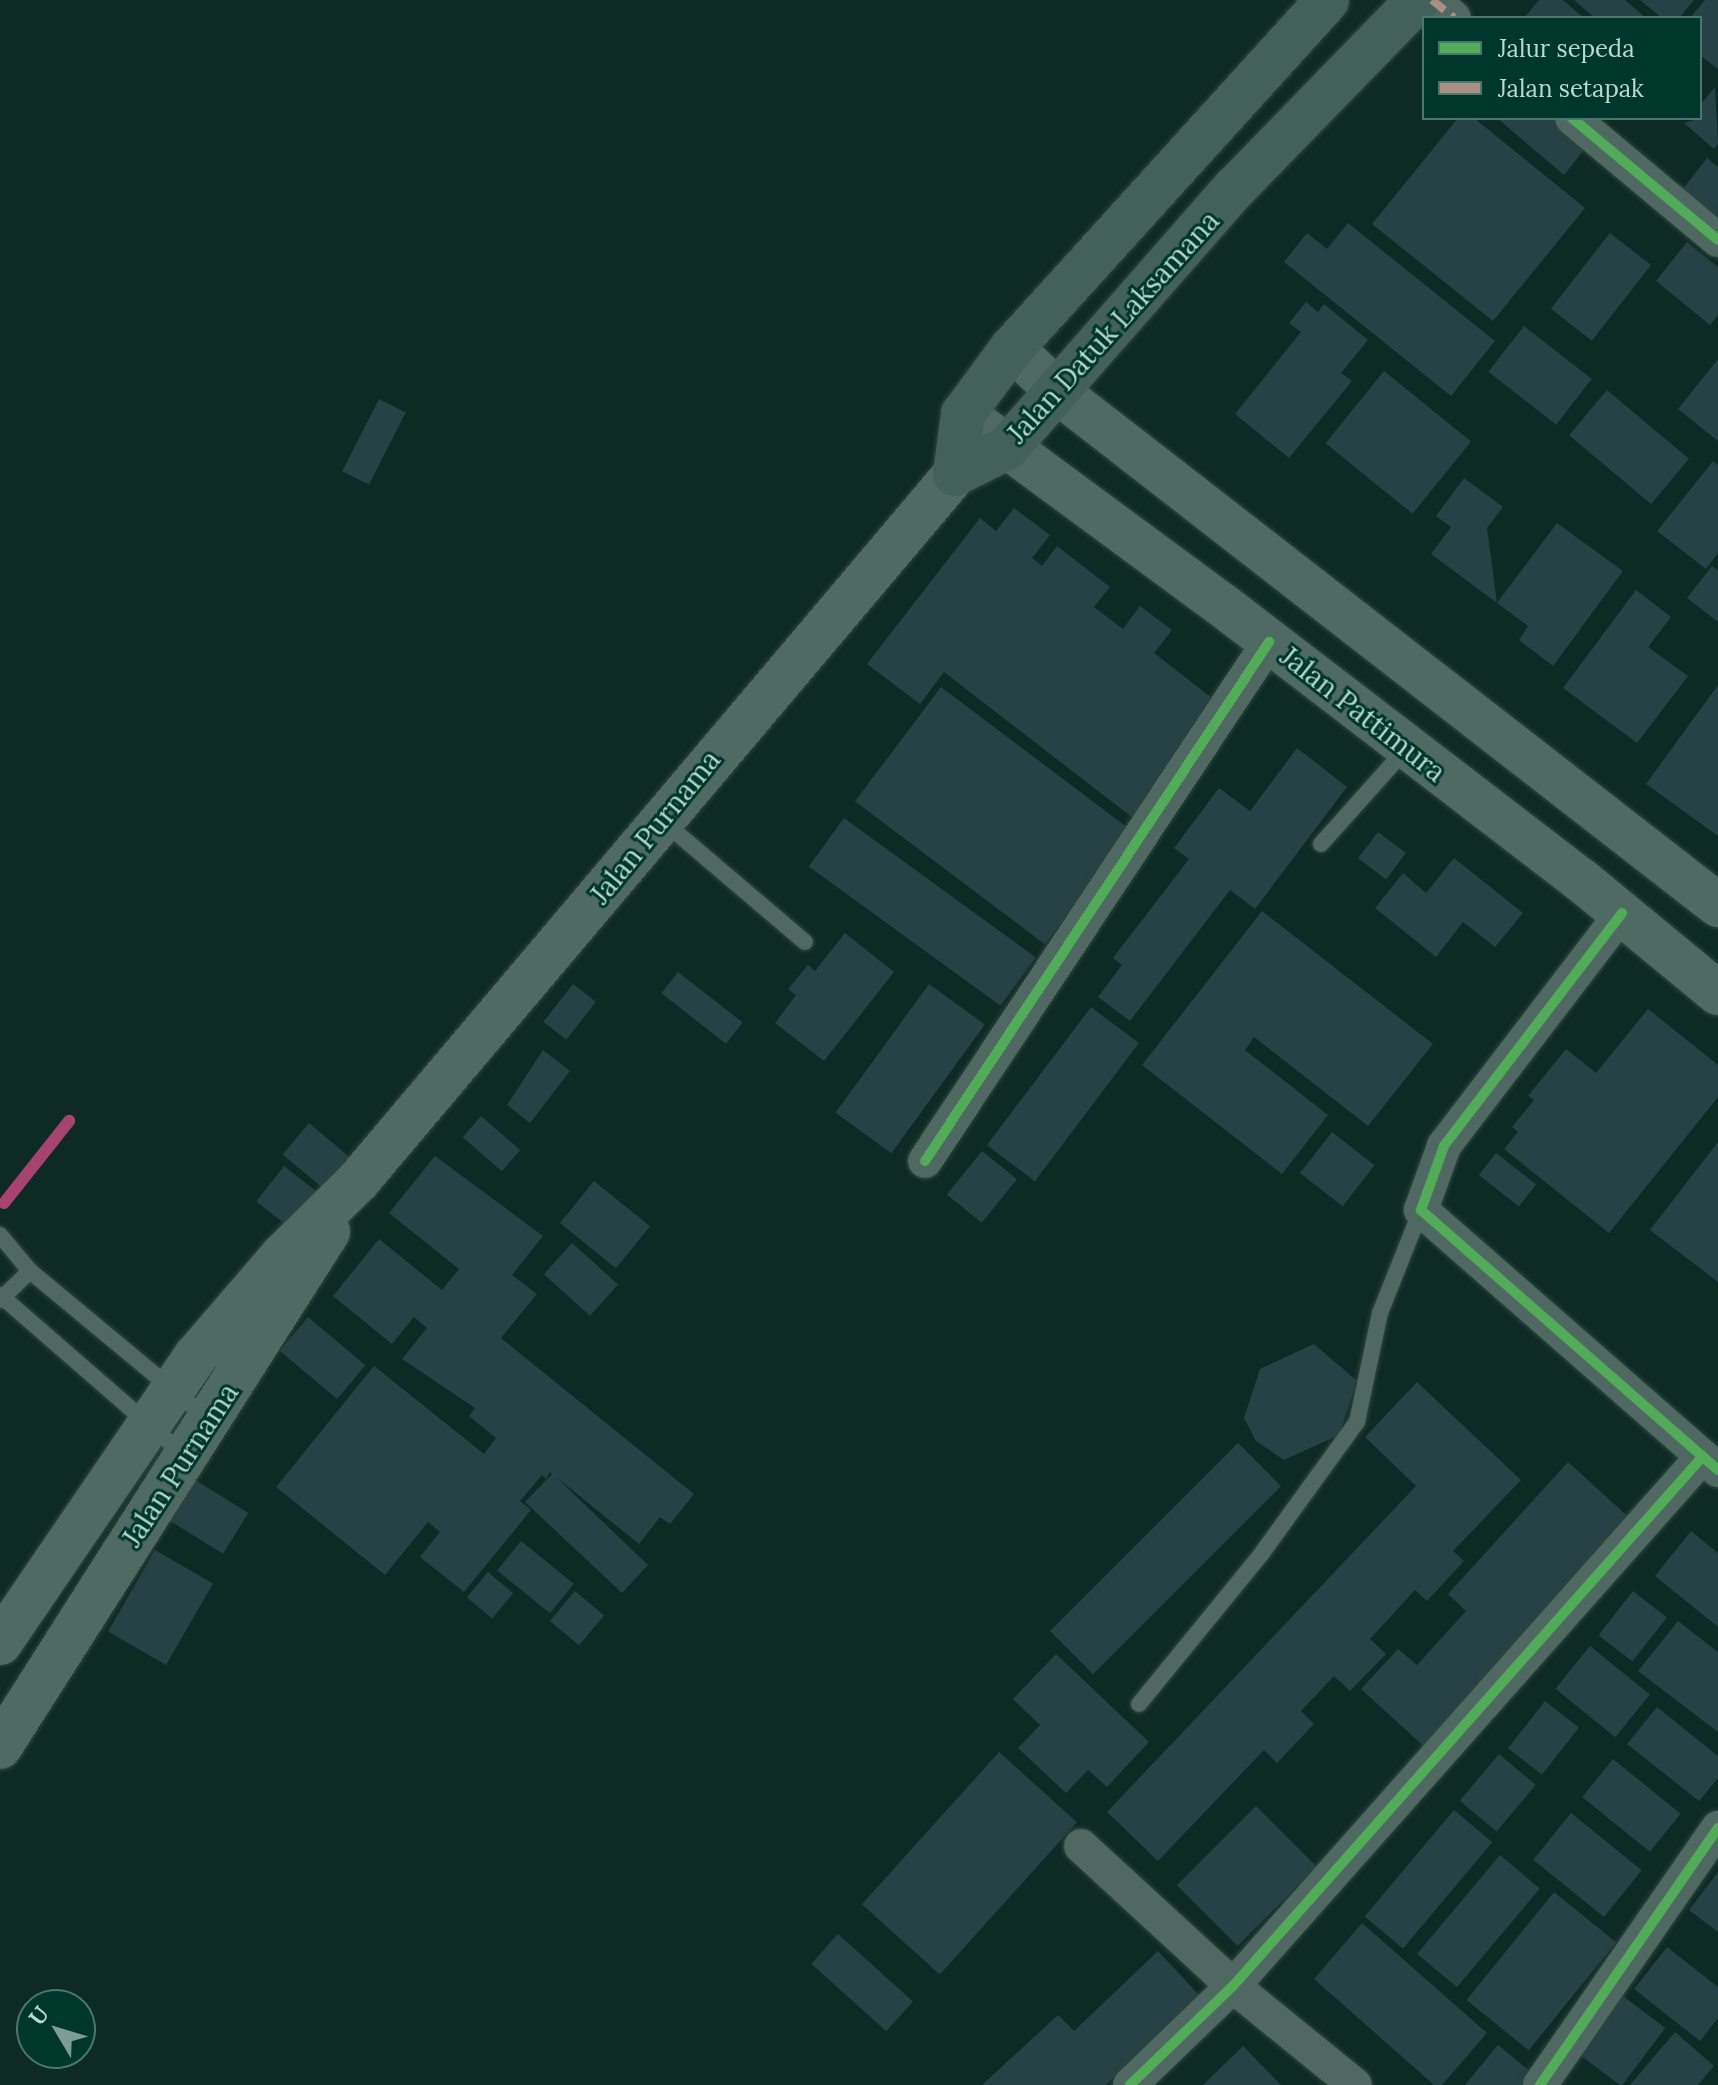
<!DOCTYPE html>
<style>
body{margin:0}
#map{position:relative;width:1718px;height:2085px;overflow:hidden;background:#0d2a24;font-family:Lora,serif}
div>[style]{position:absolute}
.stream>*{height:12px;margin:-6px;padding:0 6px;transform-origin:6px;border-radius:6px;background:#a64371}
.building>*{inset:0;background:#264246;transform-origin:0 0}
.roads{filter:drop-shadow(0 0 2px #2f443e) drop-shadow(0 0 2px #2f443e)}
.lane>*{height:16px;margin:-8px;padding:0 8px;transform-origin:8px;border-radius:8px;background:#4f6862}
.street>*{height:34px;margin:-17px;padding:0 17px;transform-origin:17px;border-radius:17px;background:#4f6862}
.primary>*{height:44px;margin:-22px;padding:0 22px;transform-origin:22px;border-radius:22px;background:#4e6a63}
.highway>*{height:44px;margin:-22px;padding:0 22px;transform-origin:22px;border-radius:22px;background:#43615a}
.quiet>*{height:8px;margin-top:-4px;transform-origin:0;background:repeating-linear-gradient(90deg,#ac8f84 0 16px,transparent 0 24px)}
.cycleway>*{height:10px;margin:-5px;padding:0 5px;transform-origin:5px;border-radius:5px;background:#51ab58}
span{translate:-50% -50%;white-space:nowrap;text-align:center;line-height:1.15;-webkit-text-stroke:6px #00372c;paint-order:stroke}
.street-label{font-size:28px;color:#badad0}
.legend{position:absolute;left:1422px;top:16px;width:280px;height:104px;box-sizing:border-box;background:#00372c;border:2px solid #4a786e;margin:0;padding:10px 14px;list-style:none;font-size:24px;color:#badad0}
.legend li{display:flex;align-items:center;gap:16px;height:40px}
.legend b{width:40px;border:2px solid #4a786e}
.north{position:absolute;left:16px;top:1989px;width:80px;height:80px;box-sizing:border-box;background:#00372c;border:2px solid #4a786e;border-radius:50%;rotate:308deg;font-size:22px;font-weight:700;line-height:32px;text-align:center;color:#badad0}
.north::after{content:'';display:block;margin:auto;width:28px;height:36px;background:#7d9c94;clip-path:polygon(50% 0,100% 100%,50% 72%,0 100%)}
</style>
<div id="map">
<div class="stream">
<div style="left:4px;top:1203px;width:105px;rotate:-51.6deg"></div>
</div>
<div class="building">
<div style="clip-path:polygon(1539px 0,1563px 0,1584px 18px,1524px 18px)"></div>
<div style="clip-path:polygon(1574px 0,1625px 0,1646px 18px,1595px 18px)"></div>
<div style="clip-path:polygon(1640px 0,1694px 0,1679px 18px,1662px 18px)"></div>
<div style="clip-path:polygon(1705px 0,1718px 0,1718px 69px,1700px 55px,1700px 18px,1690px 18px)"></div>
<div style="clip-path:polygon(1715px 87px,1718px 144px,1714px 149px,1684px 123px,1700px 118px,1700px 105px)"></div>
<div style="clip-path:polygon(1458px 118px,1474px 118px,1585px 208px,1493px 321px,1372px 224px)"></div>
<div style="clip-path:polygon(1497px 118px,1556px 118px,1588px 145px,1564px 175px)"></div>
<div style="clip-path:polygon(1707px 158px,1718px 167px,1718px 219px,1682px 190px)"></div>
<div style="clip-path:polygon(1348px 223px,1495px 341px,1451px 396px,1284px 262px,1307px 233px,1327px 249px)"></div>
<div style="left:1610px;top:233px;width:52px;height:96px;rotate:38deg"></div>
<div style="clip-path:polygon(1687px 242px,1718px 267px,1718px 315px,1710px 325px,1656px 281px)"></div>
<div style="clip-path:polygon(1306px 302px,1318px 312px,1324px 304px,1368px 340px,1341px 373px,1352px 381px,1289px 458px,1235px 414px,1301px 332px,1289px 323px)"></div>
<div style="left:1524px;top:326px;width:86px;height:58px;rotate:38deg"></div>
<div style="clip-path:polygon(1718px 359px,1718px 441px,1678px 409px)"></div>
<div style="left:1384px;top:371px;width:112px;height:93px;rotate:39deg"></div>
<div style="left:1607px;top:390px;width:107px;height:59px;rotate:40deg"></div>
<div style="left:379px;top:399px;width:30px;height:81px;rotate:27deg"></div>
<div style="clip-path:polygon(1713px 461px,1718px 465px,1718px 553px,1706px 569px,1657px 531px)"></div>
<div style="clip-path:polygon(1464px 478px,1503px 507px,1487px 528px,1497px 603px,1431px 554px,1451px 527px,1436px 516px)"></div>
<div style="clip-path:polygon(1014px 508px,1050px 535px,1032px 558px,1042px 566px,1057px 546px,1110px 587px,1094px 607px,1123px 629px,1140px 606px,1172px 630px,1154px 653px,1221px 705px,1133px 818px,944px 672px,920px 704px,867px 664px,980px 518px,996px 531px)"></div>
<div style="clip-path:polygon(1557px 523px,1623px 571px,1553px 666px,1519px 640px,1528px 626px,1497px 603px)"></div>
<div style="clip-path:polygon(1712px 566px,1718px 571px,1718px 622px,1687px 598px)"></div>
<div style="clip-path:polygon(1636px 590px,1671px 617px,1648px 647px,1688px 676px,1637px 743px,1563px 688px)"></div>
<div style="clip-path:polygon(1718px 685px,1718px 836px,1646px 784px)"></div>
<div style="left:941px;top:687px;width:238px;height:143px;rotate:37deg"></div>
<div style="clip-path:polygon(1297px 748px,1347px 787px,1255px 909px,1230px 890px,1130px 1021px,1098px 997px,1122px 965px,1113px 958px,1189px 859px,1174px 848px,1219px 788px,1250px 811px)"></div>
<div style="left:844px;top:818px;width:237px;height:60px;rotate:36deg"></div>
<div style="left:1378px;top:832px;width:35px;height:33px;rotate:37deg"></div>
<div style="clip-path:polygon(1454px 858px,1523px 913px,1495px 947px,1463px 922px,1436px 957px,1375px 908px,1403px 873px,1426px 893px)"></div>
<div style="clip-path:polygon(1262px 911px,1433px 1044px,1368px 1126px,1254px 1037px,1245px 1050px,1328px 1115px,1282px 1174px,1142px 1065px)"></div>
<div style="clip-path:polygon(845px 933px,894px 972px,824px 1061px,775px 1023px,796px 995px,788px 989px,808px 965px,815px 971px)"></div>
<div style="left:678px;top:972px;width:82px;height:27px;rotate:38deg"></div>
<div style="left:573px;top:984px;width:29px;height:48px;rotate:38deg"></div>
<div style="left:929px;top:984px;width:69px;height:159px;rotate:36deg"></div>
<div style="left:1091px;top:1007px;width:60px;height:173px;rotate:37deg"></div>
<div style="clip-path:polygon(1648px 1009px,1718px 1065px,1718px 1097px,1609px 1233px,1504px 1149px,1518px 1132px,1512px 1127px,1534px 1100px,1528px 1096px,1566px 1049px,1596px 1073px)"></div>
<div style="clip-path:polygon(543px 1050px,570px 1071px,530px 1123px,507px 1105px)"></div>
<div style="left:481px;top:1116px;width:52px;height:28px;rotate:41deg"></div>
<div style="left:309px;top:1123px;width:54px;height:41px;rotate:40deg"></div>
<div style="left:1332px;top:1132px;width:54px;height:52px;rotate:38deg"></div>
<div style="clip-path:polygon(1718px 1142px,1718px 1282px,1650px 1230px)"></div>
<div style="left:982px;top:1151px;width:45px;height:56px;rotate:39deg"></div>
<div style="left:1496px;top:1153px;width:51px;height:28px;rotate:38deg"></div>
<div style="clip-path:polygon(435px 1156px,543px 1236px,512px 1275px,537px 1294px,501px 1338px,694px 1494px,670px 1524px,660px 1517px,639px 1544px,556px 1477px,648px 1565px,622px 1593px,525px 1502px,552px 1474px,550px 1472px,546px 1479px,542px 1475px,520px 1501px,531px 1510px,464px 1592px,420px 1557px,440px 1532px,428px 1522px,385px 1575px,276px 1487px,374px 1366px,484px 1454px,496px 1438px,469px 1416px,475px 1408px,402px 1359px,427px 1328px,414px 1317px,392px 1344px,333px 1296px,379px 1239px,442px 1290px,459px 1269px,389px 1213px)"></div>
<div style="left:284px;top:1166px;width:47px;height:45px;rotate:38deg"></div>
<div style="left:594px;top:1181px;width:72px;height:54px;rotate:39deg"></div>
<div style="left:572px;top:1243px;width:62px;height:42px;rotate:42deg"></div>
<div style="left:308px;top:1317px;width:75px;height:44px;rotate:40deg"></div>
<div style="clip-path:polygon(1314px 1344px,1357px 1381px,1339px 1435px,1284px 1460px,1256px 1441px,1244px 1418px,1260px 1369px)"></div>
<div style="clip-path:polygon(1417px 1382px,1521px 1480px,1453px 1551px,1464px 1561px,1427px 1601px,1415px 1590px,1370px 1639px,1386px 1654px,1350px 1691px,1334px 1676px,1301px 1711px,1314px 1724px,1277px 1763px,1264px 1750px,1158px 1861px,1107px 1812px,1416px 1486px,1365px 1437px)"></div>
<div style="left:1238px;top:1443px;width:61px;height:266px;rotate:45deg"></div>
<div style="clip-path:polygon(1568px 1462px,1635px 1523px,1429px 1751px,1361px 1689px,1398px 1649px,1417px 1665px,1466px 1611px,1448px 1594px)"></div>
<div style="left:189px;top:1476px;width:70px;height:48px;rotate:32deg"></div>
<div style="clip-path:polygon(1691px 1531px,1718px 1553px,1718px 1627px,1655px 1576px)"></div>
<div style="left:521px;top:1541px;width:68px;height:38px;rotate:39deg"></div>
<div style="left:155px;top:1550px;width:67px;height:94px;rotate:30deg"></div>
<div style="left:488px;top:1572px;width:33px;height:33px;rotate:40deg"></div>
<div style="left:575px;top:1591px;width:38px;height:39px;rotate:40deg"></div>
<div style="left:1633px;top:1591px;width:43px;height:56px;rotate:38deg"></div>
<div style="clip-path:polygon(1678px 1621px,1718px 1652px,1718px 1732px,1638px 1671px)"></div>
<div style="left:1590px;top:1646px;width:77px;height:55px;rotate:39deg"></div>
<div style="clip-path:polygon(1056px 1654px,1149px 1742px,1107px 1787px,1088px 1770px,1066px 1793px,1018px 1748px,1040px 1725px,1013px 1699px)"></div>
<div style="left:1545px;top:1701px;width:43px;height:60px;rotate:38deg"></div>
<div style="clip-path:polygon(1657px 1707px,1718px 1756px,1718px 1778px,1699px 1801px,1627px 1744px)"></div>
<div style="left:999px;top:1752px;width:105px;height:205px;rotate:42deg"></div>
<div style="left:1499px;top:1754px;width:48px;height:61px;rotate:40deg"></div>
<div style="left:1613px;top:1759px;width:87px;height:49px;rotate:39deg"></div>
<div style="left:1256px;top:1806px;width:86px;height:112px;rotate:45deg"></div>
<div style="left:1454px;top:1810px;width:50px;height:139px;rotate:40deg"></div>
<div style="left:1571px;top:1813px;width:91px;height:60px;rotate:39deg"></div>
<div style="left:1500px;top:1855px;width:52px;height:129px;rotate:40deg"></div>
<div style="clip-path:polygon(1718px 1872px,1718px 1932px,1689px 1910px)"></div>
<div style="left:1554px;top:1892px;width:80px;height:139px;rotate:39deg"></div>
<div style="clip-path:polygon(1362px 1923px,1487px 2033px,1442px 2085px,1434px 2085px,1314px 1979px)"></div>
<div style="left:838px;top:1934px;width:101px;height:40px;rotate:42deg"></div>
<div style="clip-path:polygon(1667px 1947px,1718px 1987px,1718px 2018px,1700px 2041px,1634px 1989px)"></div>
<div style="clip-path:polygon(1158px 1951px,1200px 1996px,1106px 2085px,982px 2085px,1058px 2015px,1074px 2031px)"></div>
<div style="left:1623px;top:1996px;width:53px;height:73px;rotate:37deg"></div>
<div style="clip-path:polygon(1675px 2032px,1714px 2066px,1698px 2085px,1630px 2085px)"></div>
<div style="clip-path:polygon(1498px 2045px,1537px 2077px,1530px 2085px,1465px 2085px)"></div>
<div style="clip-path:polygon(1243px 2046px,1281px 2085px,1203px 2085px)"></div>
</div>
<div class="roads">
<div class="lane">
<div style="left:664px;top:822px;width:185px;rotate:40.4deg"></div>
<div style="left:1321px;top:844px;width:127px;rotate:-48.2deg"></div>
<div style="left:0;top:1235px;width:47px;rotate:50.2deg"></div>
<div style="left:30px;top:1271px;width:231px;rotate:39.7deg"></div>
<div style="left:0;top:1295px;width:242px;rotate:41deg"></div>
<div style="left:0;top:1300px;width:42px;rotate:-44deg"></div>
<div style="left:1139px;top:1704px;width:195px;rotate:-50.8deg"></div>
<div style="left:1262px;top:1553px;width:162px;rotate:-54.1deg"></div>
<div style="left:1357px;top:1422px;width:111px;rotate:-78.1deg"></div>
<div style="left:1380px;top:1313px;width:111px;rotate:-68.3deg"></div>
</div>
<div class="street">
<div style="left:1432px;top:0;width:28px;rotate:39deg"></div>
<div style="left:1572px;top:118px;width:190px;rotate:39.9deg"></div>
<div style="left:1622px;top:913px;width:293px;rotate:127.4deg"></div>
<div style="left:1444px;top:1146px;width:68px;rotate:109.8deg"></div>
<div style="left:1421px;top:1210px;width:395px;rotate:41.2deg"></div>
<div style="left:925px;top:1161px;width:623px;rotate:-56.46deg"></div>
<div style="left:1081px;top:1846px;width:207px;rotate:42.6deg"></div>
<div style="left:1233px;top:1986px;width:157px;rotate:39.1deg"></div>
<div style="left:1130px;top:2085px;width:143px;rotate:-43.9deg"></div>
<div style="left:1233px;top:1986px;width:708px;rotate:-48.43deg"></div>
<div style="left:1540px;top:2085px;width:313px;rotate:-55.3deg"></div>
</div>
<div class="primary">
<div style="left:1012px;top:348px;width:65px;rotate:43.8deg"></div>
<div style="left:1059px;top:393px;width:835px;rotate:37.84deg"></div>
<div style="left:963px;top:414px;width:320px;rotate:36.4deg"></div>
<div style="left:1221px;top:604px;width:454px;rotate:37.5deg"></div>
<div style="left:1581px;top:880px;width:178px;rotate:39.5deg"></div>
<div style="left:0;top:1643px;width:348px;rotate:-55.7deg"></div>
<div style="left:196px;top:1356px;width:132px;rotate:-49.3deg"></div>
<div style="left:282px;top:1256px;width:107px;rotate:-44.6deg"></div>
<div style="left:358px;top:1181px;width:925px;rotate:-49.82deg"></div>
<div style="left:0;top:1747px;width:611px;rotate:-57.51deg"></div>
</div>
<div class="highway">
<div style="left:955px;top:474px;width:58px;rotate:-26.6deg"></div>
<div style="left:1007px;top:448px;width:346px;rotate:-48.8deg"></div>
<div style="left:1235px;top:188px;width:262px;rotate:-45.8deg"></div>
<div style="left:955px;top:474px;width:61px;rotate:-82.4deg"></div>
<div style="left:963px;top:414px;width:82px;rotate:-53.4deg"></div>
<div style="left:1012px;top:348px;width:469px;rotate:-47.8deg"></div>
</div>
</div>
<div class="quiet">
<div style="left:1432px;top:0;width:28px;rotate:39deg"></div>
</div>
<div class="cycleway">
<div style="left:1572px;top:118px;width:190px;rotate:39.9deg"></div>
<div style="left:1622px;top:913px;width:293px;rotate:127.4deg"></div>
<div style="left:1444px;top:1146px;width:68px;rotate:109.8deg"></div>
<div style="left:1421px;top:1210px;width:395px;rotate:41.2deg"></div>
<div style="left:925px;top:1161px;width:623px;rotate:-56.46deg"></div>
<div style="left:1130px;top:2085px;width:143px;rotate:-43.9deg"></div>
<div style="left:1233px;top:1986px;width:708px;rotate:-48.43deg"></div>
<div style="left:1540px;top:2085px;width:313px;rotate:-55.3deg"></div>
</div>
<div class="street-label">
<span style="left:1113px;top:327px;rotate:-48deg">Jalan Datuk Laksamana</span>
<span style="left:1363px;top:714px;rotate:38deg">Jalan Pattimura</span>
<span style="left:655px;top:827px;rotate:-51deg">Jalan Purnama</span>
<span style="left:180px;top:1465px;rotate:-57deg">Jalan Purnama</span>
</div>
<ul class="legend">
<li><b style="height:10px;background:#51ab58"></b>Jalur sepeda</li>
<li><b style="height:10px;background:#ac8f84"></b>Jalan setapak</li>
</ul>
<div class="north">U</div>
</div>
